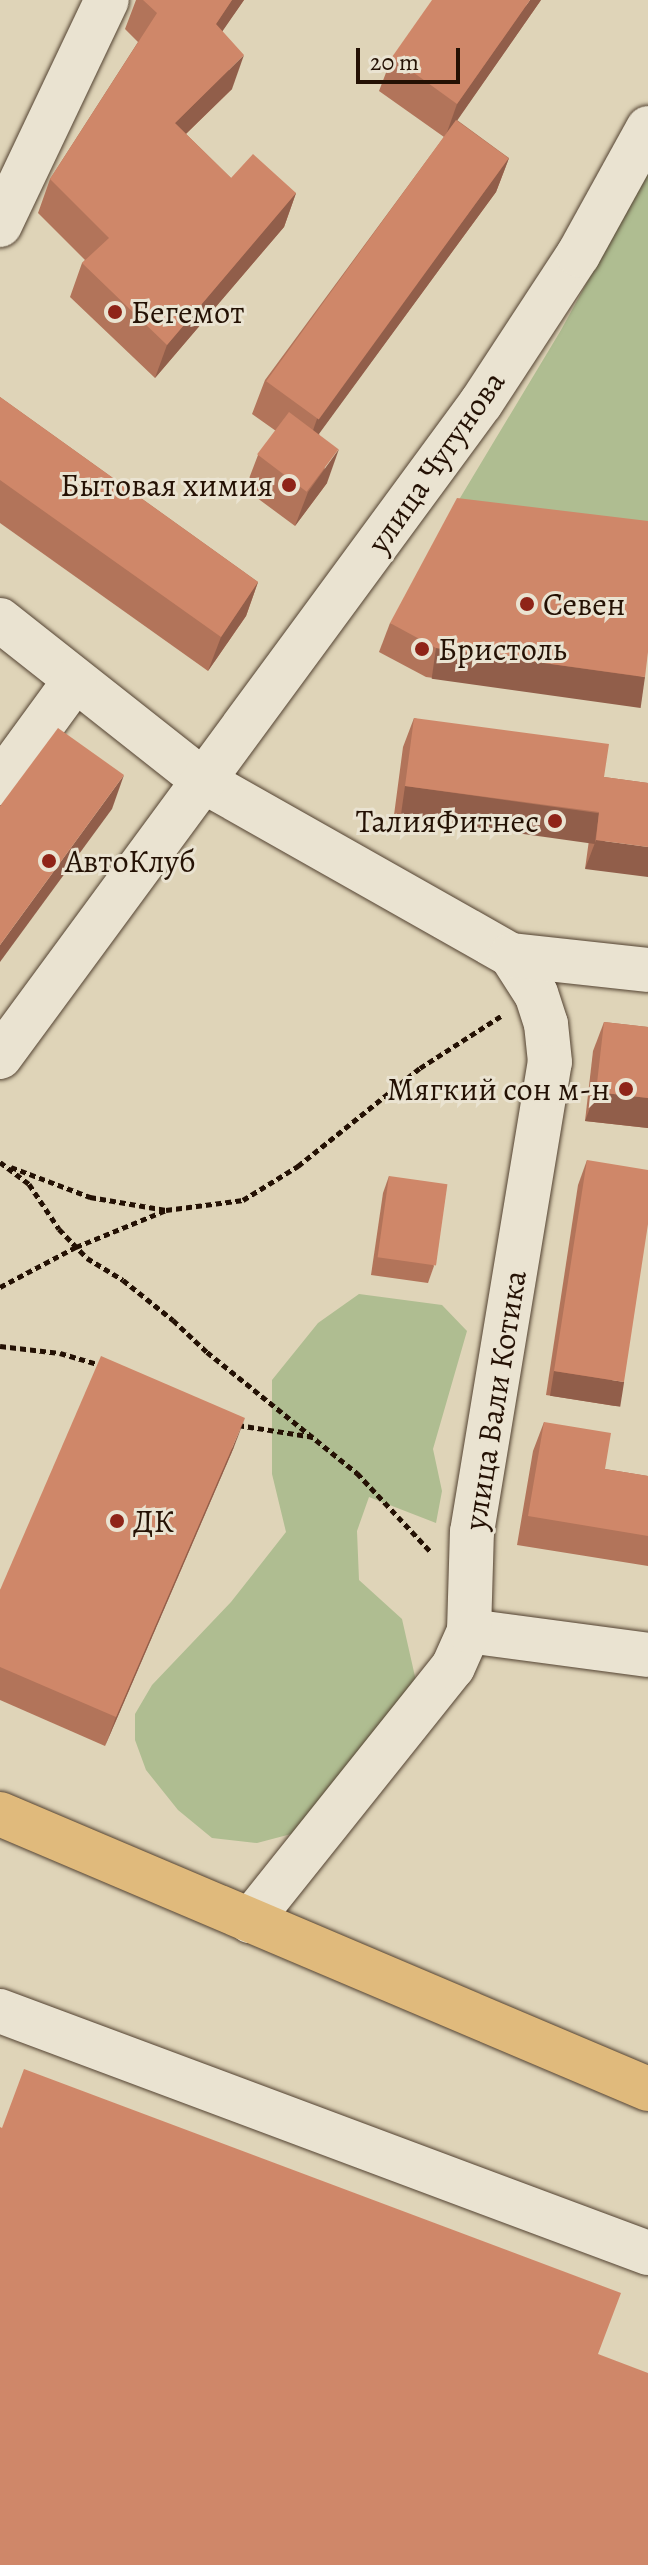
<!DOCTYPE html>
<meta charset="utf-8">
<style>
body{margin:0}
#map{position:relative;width:648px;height:2565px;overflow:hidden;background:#dfd4b8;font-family:Alegreya,serif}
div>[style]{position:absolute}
.green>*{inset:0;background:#afbd91}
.path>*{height:5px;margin-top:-2.5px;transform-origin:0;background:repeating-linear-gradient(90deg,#241104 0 6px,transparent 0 10px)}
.roads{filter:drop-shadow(0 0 2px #534231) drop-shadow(0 0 2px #534231)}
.minor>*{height:44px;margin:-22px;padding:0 22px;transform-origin:22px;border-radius:22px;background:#eae3d1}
.major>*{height:44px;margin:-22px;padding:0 22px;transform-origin:22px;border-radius:22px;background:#e0ba7c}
.wall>*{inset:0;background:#b2745a}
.shaded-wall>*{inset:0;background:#915e4a;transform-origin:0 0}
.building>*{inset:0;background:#cf8769;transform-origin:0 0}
.dots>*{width:22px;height:22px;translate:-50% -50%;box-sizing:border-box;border:4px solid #eae3d1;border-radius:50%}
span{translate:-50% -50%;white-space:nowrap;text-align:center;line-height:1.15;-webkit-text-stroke:6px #eae3d1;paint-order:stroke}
.poi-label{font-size:32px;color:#241104}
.left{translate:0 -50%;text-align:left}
.right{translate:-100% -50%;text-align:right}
.street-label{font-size:32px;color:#241104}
.scale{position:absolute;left:356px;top:48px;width:104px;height:36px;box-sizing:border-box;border:4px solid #241104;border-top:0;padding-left:10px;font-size:24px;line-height:28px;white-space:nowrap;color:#241104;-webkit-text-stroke:6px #eae3d1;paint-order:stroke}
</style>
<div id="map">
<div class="green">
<div style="clip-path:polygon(648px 171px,648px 566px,457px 503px,561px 330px)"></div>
<div style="clip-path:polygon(359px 1294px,442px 1305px,467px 1331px,433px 1449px,442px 1491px,436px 1523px,369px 1497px,357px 1531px,359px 1580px,402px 1619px,416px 1681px,295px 1833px,257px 1843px,212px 1838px,178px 1810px,146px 1770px,135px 1740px,135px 1714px,152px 1685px,231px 1602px,286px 1532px,272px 1474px,272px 1380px,318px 1323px)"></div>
</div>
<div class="path">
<div style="left:0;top:1162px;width:36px;rotate:37deg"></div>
<div style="left:29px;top:1184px;width:54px;rotate:56.3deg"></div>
<div style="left:59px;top:1229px;width:40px;rotate:46deg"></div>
<div style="left:87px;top:1258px;width:42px;rotate:31.4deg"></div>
<div style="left:123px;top:1280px;width:64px;rotate:38.7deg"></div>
<div style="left:173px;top:1320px;width:47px;rotate:43.3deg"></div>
<div style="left:207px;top:1352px;width:193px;rotate:38.9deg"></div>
<div style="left:357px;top:1473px;width:108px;rotate:46.9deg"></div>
<div style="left:11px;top:1167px;width:85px;rotate:20.8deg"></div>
<div style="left:90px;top:1197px;width:77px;rotate:9.7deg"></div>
<div style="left:0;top:1287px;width:86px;rotate:-27.8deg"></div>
<div style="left:76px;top:1247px;width:97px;rotate:-22.3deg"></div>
<div style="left:166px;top:1210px;width:78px;rotate:-7.4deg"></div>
<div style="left:243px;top:1200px;width:65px;rotate:-31.7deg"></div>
<div style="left:298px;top:1166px;width:156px;rotate:-38.8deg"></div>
<div style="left:420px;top:1068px;width:96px;rotate:-32.7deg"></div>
<div style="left:0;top:1346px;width:60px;rotate:6.7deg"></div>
<div style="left:60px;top:1353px;width:43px;rotate:16.3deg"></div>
<div style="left:238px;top:1425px;width:77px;rotate:9deg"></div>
</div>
<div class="roads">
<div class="minor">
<div style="left:0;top:225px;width:249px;rotate:-64.6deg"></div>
<div style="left:0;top:620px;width:261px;rotate:38.3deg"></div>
<div style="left:205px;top:782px;width:352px;rotate:29.5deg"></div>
<div style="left:0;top:783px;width:127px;rotate:-53.9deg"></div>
<div style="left:0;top:1057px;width:812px;rotate:-53.67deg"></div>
<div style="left:481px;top:403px;width:177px;rotate:-56.8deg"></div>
<div style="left:578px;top:255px;width:145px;rotate:-61.1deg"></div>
<div style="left:469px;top:1631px;width:181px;rotate:7.6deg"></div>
<div style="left:250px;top:1921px;width:325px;rotate:-51.4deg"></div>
<div style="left:453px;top:1667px;width:39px;rotate:-66deg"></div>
<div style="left:469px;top:1631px;width:99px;rotate:-88.3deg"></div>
<div style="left:472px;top:1532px;width:476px;rotate:-80.6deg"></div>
<div style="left:550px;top:1062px;width:38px;rotate:-96deg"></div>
<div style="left:546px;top:1024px;width:32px;rotate:-108deg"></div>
<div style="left:536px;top:994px;width:46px;rotate:-122.7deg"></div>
<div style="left:511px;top:955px;width:138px;rotate:6.2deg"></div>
<div style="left:0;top:2011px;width:692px;rotate:20.48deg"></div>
</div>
<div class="major">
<div style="left:0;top:1814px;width:704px;rotate:23deg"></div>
</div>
</div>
<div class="wall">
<div style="clip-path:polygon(136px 0,244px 0,222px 31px,232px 89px,186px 134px,231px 178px,296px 193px,284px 227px,155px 378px,70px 297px,82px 263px,85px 260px,38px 213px,50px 179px,138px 42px,125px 29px)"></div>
<div style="clip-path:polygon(541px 0,457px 120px,509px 158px,496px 192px,319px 433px,327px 483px,295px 526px,245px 489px,258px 455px,276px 431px,252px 414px,265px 380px,444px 137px,379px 91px,392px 57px)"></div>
<div style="clip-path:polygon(0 397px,258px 582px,246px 616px,208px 671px,0 523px)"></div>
<div style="clip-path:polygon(390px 623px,645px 677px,634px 705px,426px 677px,379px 652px)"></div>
<div style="clip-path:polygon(414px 718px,604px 777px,648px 783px,585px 869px,589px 840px,394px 815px,403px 747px)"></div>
<div style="clip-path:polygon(604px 1022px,648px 1027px,648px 1128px,585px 1121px,593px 1051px)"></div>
<div style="clip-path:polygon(587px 1160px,615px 1406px,546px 1395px,578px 1185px)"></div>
<div style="clip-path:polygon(389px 1176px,434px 1266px,428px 1283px,371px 1275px,383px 1193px)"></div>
<div style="clip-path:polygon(544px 1422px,605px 1469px,648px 1476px,648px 1566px,517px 1545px,533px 1451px)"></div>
<div style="clip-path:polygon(234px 1447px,105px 1746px,0 1700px,0 1590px)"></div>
</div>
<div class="shaded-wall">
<div style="clip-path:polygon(232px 0,244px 0,204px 58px,216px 24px)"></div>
<div style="clip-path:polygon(530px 0,541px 0,445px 138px,457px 104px)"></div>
<div style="clip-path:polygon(244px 55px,232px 89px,162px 157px,175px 123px)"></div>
<div style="clip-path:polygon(509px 158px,496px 192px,305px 453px,317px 419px)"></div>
<div style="clip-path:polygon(296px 193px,284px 227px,155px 378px,167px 345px)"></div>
<div style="clip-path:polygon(339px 449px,327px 483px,295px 526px,308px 492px)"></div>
<div style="clip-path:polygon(258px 582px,246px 616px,208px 671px,221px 637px)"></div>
<div style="left:436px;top:648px;width:211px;height:31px;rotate:8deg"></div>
<div style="clip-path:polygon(124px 775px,112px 809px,0 962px,0 945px)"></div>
<div style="left:405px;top:786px;width:196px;height:31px;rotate:8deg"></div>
<div style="clip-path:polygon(596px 840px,648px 847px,648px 877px,585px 869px)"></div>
<div style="clip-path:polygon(596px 1092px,648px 1098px,648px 1128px,585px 1121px)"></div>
<div style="left:554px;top:1371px;width:71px;height:25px;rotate:9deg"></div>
<div style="clip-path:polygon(245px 1418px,234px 1447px,105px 1746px,116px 1717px)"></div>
</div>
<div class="building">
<div style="clip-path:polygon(143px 0,232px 0,216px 24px,244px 55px,175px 123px,231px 178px,253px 154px,296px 193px,167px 345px,82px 263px,109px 238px,50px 179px,157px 13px)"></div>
<div style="clip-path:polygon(432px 0,530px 0,457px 104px,392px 57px)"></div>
<div style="left:456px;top:120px;width:65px;height:323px;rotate:36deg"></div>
<div style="clip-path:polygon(0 397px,258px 582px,221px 637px,0 480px)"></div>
<div style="left:289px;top:412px;width:62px;height:53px;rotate:37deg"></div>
<div style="clip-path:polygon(457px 498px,648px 521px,648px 652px,645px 677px,436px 648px,390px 623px)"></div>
<div style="clip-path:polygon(414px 718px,609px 744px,604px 777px,648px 783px,648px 847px,596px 840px,599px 812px,405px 786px)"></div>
<div style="clip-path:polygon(58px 728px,124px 775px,0 945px,0 806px)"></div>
<div style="clip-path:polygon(604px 1022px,648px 1027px,648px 1098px,596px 1092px)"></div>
<div style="clip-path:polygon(587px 1160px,648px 1170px,648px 1224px,624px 1382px,554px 1371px)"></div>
<div style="left:389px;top:1176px;width:59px;height:82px;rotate:8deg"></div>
<div style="clip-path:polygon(101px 1356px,245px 1418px,116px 1717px,0 1667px,0 1590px)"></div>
<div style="clip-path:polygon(544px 1422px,611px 1433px,605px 1469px,648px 1476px,648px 1536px,528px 1516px)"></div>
<div style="clip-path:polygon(24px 2069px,621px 2293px,598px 2354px,648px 2373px,648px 2565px,0 2565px,0 2127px,2px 2128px)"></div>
</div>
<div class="dots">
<div style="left:115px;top:312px;background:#8f2418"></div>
<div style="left:289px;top:485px;background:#8f2418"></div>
<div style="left:527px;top:604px;background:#8f2418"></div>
<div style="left:422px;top:649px;background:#8f2418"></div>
<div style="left:555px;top:821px;background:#8f2418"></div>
<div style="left:49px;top:861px;background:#8f2418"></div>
<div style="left:626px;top:1089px;background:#8f2418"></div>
<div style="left:117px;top:1521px;background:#8f2418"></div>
</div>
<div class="poi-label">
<span class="left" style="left:131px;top:312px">Бегемот</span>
<span class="right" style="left:273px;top:485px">Бытовая химия</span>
<span class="left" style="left:543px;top:604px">Севен</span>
<span class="left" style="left:438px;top:649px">Бристоль</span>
<span class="right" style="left:539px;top:821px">ТалияФитнес</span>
<span class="left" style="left:65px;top:861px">АвтоКлуб</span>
<span class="right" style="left:610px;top:1089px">Мягкий сон м-н</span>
<span class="left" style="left:133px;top:1521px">ДК</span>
</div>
<div class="street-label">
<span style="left:436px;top:462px;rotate:-55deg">улица Чугунова</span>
<span style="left:495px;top:1400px;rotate:-81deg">улица Вали Котика</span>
</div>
<div class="scale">20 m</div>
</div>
